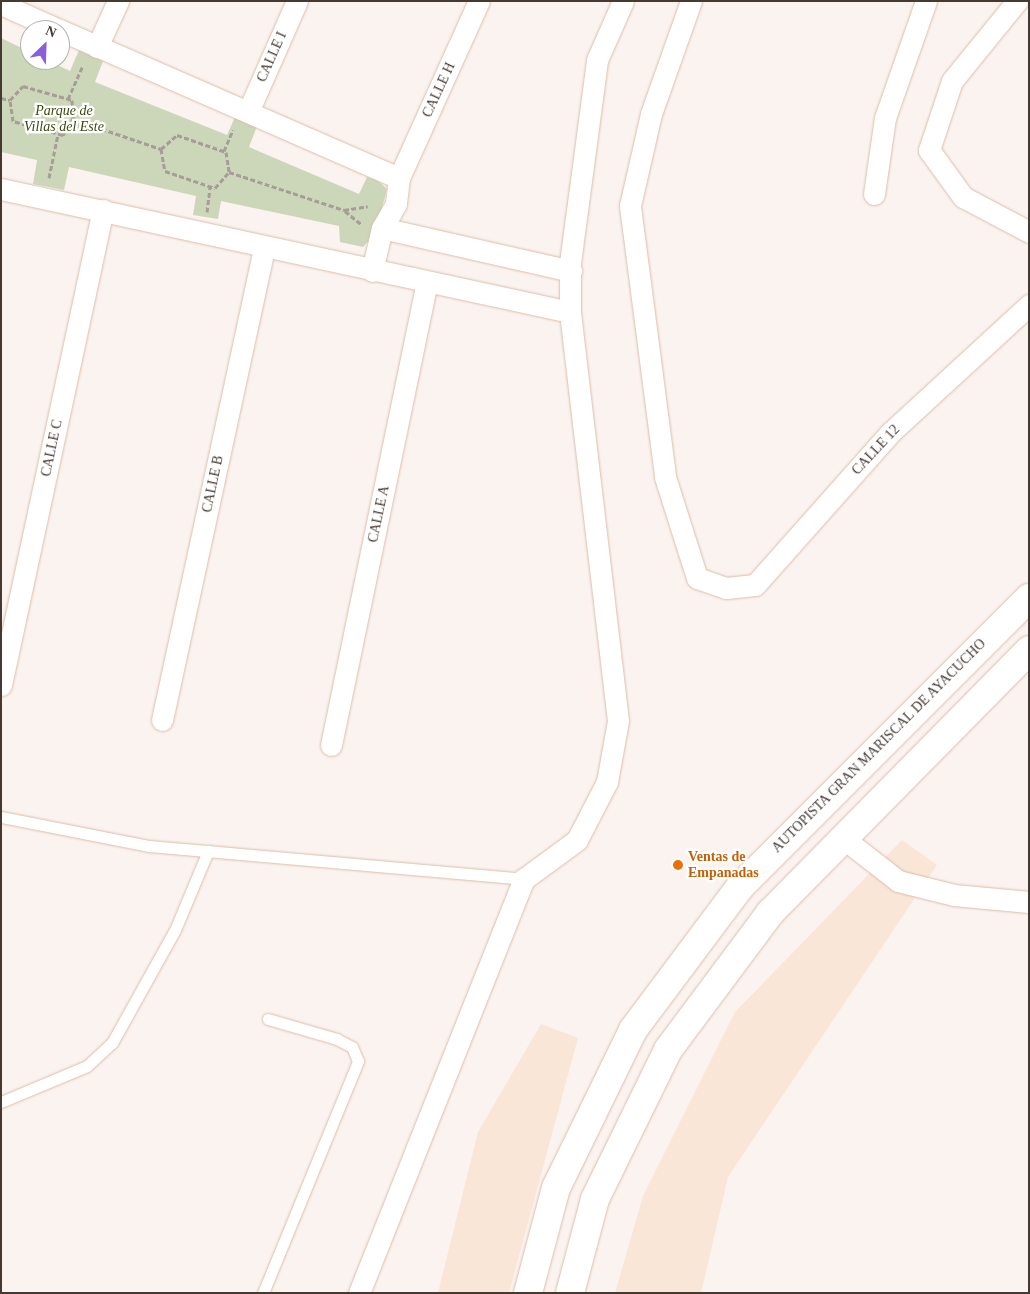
<!DOCTYPE html>
<style>
body{margin:0}
#map{position:relative;width:1030px;height:1294px;overflow:hidden;background:#faf3ef;font-family:"Times New Roman",serif}
div>[style]{position:absolute}
.commercial>*{inset:0;background:#fae6d7}
.green>*{inset:0;background:#ccd7ba}
.path>*{height:3px;margin-top:-1.5px;transform-origin:0;background:repeating-linear-gradient(90deg,#a79d97 0 5px,transparent 0 7.5px)}
.roads{filter:drop-shadow(0 0 1px #debca9) drop-shadow(0 0 1px #debca9)}
.lane>*{height:11px;margin:-5.5px;padding:0 5.5px;transform-origin:5.5px;border-radius:5.5px;background:#fff}
.street>*{height:21px;margin:-10.5px;padding:0 10.5px;transform-origin:10.5px;border-radius:10.5px;background:#fff}
.highway>*{height:28px;margin:-14px;padding:0 14px;transform-origin:14px;border-radius:14px;background:#fff}
.dots>*{width:14px;height:14px;translate:-50% -50%;box-sizing:border-box;border:2px solid #fff;border-radius:50%}
span{translate:-50% -50%;white-space:nowrap;text-align:center;line-height:1.15;-webkit-text-stroke:4.5px #fff;paint-order:stroke}
.street-label{font-size:14px;color:#463931}
.park-label{font-size:14px;color:#394a10;font-style:italic}
.food-label{font-size:14px;color:#c56008;font-weight:700}
.left{translate:0 -50%;text-align:left}
.frame{position:absolute;inset:0;border:2px solid #463931;pointer-events:none}
.north{position:absolute;left:20px;top:20px;width:50px;height:50px;box-sizing:border-box;background:#fff;border:1px solid #b5b0ad;border-radius:50%;rotate:24deg;font-size:14px;font-weight:700;line-height:20px;text-align:center;color:#463931}
.north::after{content:'';display:block;margin:auto;width:18px;height:22px;background:#8a5fd9;clip-path:polygon(50% 0,100% 100%,50% 72%,0 100%)}
</style>
<div id="map">
<div class="commercial">
<div style="clip-path:polygon(902px 840px,937px 865px,728px 1177px,701px 1293px,615px 1293px,643px 1196px,735px 1012px)"></div>
<div style="clip-path:polygon(541px 1024px,578px 1038px,509px 1293px,438px 1293px,478px 1132px)"></div>
</div>
<div class="green">
<div style="clip-path:polygon(1px 38px,30px 52px,30px 60px,47px 60px,70px 71px,79px 50px,103px 61px,95px 82px,227px 135px,235px 117px,257px 126px,249px 147px,359px 194px,367px 177px,377px 180px,387px 189px,375px 234px,363px 247px,340px 242px,339px 226px,221px 201px,218px 219px,193px 215px,196px 196px,69px 167px,64px 190px,33px 184px,37px 160px,1px 152px)"></div>
</div>
<div class="path">
<div style="left:1px;top:98px;width:9px;rotate:13deg"></div>
<div style="left:68px;top:99px;width:37px;rotate:-66deg"></div>
<div style="left:73px;top:119px;width:19px;rotate:122deg"></div>
<div style="left:63px;top:135px;width:52px;rotate:-164.4deg"></div>
<div style="left:13px;top:121px;width:21px;rotate:-98deg"></div>
<div style="left:10px;top:100px;width:19px;rotate:-47deg"></div>
<div style="left:23px;top:86px;width:51px;rotate:15.9deg"></div>
<div style="left:72px;top:100px;width:19px;rotate:87deg"></div>
<div style="left:73px;top:119px;width:93px;rotate:18.8deg"></div>
<div style="left:161px;top:149px;width:21px;rotate:-41deg"></div>
<div style="left:177px;top:135px;width:52px;rotate:19.1deg"></div>
<div style="left:226px;top:152px;width:20px;rotate:81deg"></div>
<div style="left:229px;top:172px;width:121px;rotate:18.3deg"></div>
<div style="left:344px;top:210px;width:24px;rotate:-9deg"></div>
<div style="left:161px;top:149px;width:22px;rotate:80deg"></div>
<div style="left:165px;top:171px;width:53px;rotate:18.8deg"></div>
<div style="left:215px;top:188px;width:21px;rotate:-49deg"></div>
<div style="left:224px;top:151px;width:23px;rotate:-67deg"></div>
<div style="left:49px;top:178px;width:45px;rotate:-78.4deg"></div>
<div style="left:345px;top:211px;width:21px;rotate:39deg"></div>
<div style="left:207px;top:212px;width:26px;rotate:-83deg"></div>
</div>
<div class="roads">
<div class="lane">
<div style="left:1px;top:817px;width:151px;rotate:11.1deg"></div>
<div style="left:149px;top:846px;width:376px;rotate:5deg"></div>
<div style="left:1px;top:1102px;width:93px;rotate:-22.7deg"></div>
<div style="left:87px;top:1066px;width:34px;rotate:-43deg"></div>
<div style="left:112px;top:1043px;width:129px;rotate:-60.9deg"></div>
<div style="left:175px;top:930px;width:86px;rotate:-67.3deg"></div>
<div style="left:263px;top:1293px;width:251px;rotate:-67.7deg"></div>
<div style="left:358px;top:1061px;width:15px;rotate:-113deg"></div>
<div style="left:352px;top:1047px;width:17px;rotate:-152deg"></div>
<div style="left:337px;top:1039px;width:72px;rotate:-163.8deg"></div>
</div>
<div class="street">
<div style="left:691px;top:1px;width:120px;rotate:109.5deg"></div>
<div style="left:651px;top:114px;width:94px;rotate:102.9deg"></div>
<div style="left:630px;top:206px;width:273px;rotate:82.6deg"></div>
<div style="left:665px;top:477px;width:106px;rotate:72.4deg"></div>
<div style="left:697px;top:578px;width:31px;rotate:19deg"></div>
<div style="left:726px;top:588px;width:29px;rotate:-6deg"></div>
<div style="left:755px;top:585px;width:205px;rotate:-48.4deg"></div>
<div style="left:891px;top:432px;width:188px;rotate:-42.6deg"></div>
<div style="left:1017px;top:1px;width:103px;rotate:129.1deg"></div>
<div style="left:952px;top:81px;width:73px;rotate:108.4deg"></div>
<div style="left:929px;top:150px;width:58px;rotate:54.1deg"></div>
<div style="left:963px;top:197px;width:75px;rotate:27.9deg"></div>
<div style="left:1px;top:4px;width:64px;rotate:24.1deg"></div>
<div style="left:60px;top:30px;width:370px;rotate:23.6deg"></div>
<div style="left:399px;top:178px;width:26px;rotate:97deg"></div>
<div style="left:396px;top:204px;width:28px;rotate:120deg"></div>
<div style="left:382px;top:228px;width:44px;rotate:103.1deg"></div>
<div style="left:97px;top:47px;width:51px;rotate:-65.5deg"></div>
<div style="left:248px;top:112px;width:121px;rotate:-66.2deg"></div>
<div style="left:399px;top:178px;width:194px;rotate:-65.7deg"></div>
<div style="left:1px;top:189px;width:582px;rotate:12.2deg"></div>
<div style="left:874px;top:194px;width:77px;rotate:-81.8deg"></div>
<div style="left:885px;top:118px;width:124px;rotate:-70.7deg"></div>
<div style="left:382px;top:228px;width:194px;rotate:12.8deg"></div>
<div style="left:1px;top:685px;width:486px;rotate:-77.9deg"></div>
<div style="left:162px;top:720px;width:484px;rotate:-77.8deg"></div>
<div style="left:331px;top:745px;width:472px;rotate:-78.3deg"></div>
<div style="left:843px;top:838px;width:70px;rotate:38deg"></div>
<div style="left:898px;top:881px;width:58px;rotate:14deg"></div>
<div style="left:954px;top:895px;width:75px;rotate:5.3deg"></div>
<div style="left:359px;top:1293px;width:446px;rotate:-68.3deg"></div>
<div style="left:524px;top:879px;width:66px;rotate:-36.3deg"></div>
<div style="left:577px;top:840px;width:65px;rotate:-62.7deg"></div>
<div style="left:607px;top:782px;width:62px;rotate:-79.8deg"></div>
<div style="left:618px;top:721px;width:412px;rotate:-96.7deg"></div>
<div style="left:570px;top:312px;width:49px;rotate:-90deg"></div>
<div style="left:570px;top:263px;width:205px;rotate:-82.4deg"></div>
<div style="left:597px;top:60px;width:64px;rotate:-66.2deg"></div>
</div>
<div class="highway">
<div style="left:528px;top:1293px;width:109px;rotate:-75.1deg"></div>
<div style="left:556px;top:1188px;width:176px;rotate:-64deg"></div>
<div style="left:633px;top:1030px;width:179px;rotate:-53.2deg"></div>
<div style="left:740px;top:887px;width:409px;rotate:-45deg"></div>
<div style="left:570px;top:1293px;width:97px;rotate:-75.1deg"></div>
<div style="left:595px;top:1199px;width:166px;rotate:-63.9deg"></div>
<div style="left:668px;top:1050px;width:171px;rotate:-53.3deg"></div>
<div style="left:770px;top:913px;width:369px;rotate:-45.4deg"></div>
</div>
</div>
<div class="dots">
<div style="left:678px;top:865px;background:#e8710a"></div>
</div>
<div class="street-label">
<span style="left:272px;top:57px;rotate:-66deg">CALLE I</span>
<span style="left:439px;top:90px;rotate:-65deg">CALLE H</span>
<span style="left:52px;top:448px;rotate:-78deg">CALLE C</span>
<span style="left:876px;top:450px;rotate:-47deg">CALLE 12</span>
<span style="left:213px;top:484px;rotate:-78deg">CALLE B</span>
<span style="left:379px;top:514px;rotate:-78deg">CALLE A</span>
<span style="left:879px;top:746px;rotate:-45deg">AUTOPISTA GRAN MARISCAL DE AYACUCHO</span>
</div>
<div class="park-label">
<span style="left:64px;top:119px">Parque de<br>Villas del Este</span>
</div>
<div class="food-label">
<span class="left" style="left:688px;top:865px">Ventas de<br>Empanadas</span>
</div>
<div class="frame"></div>
<div class="north">N</div>
</div>
